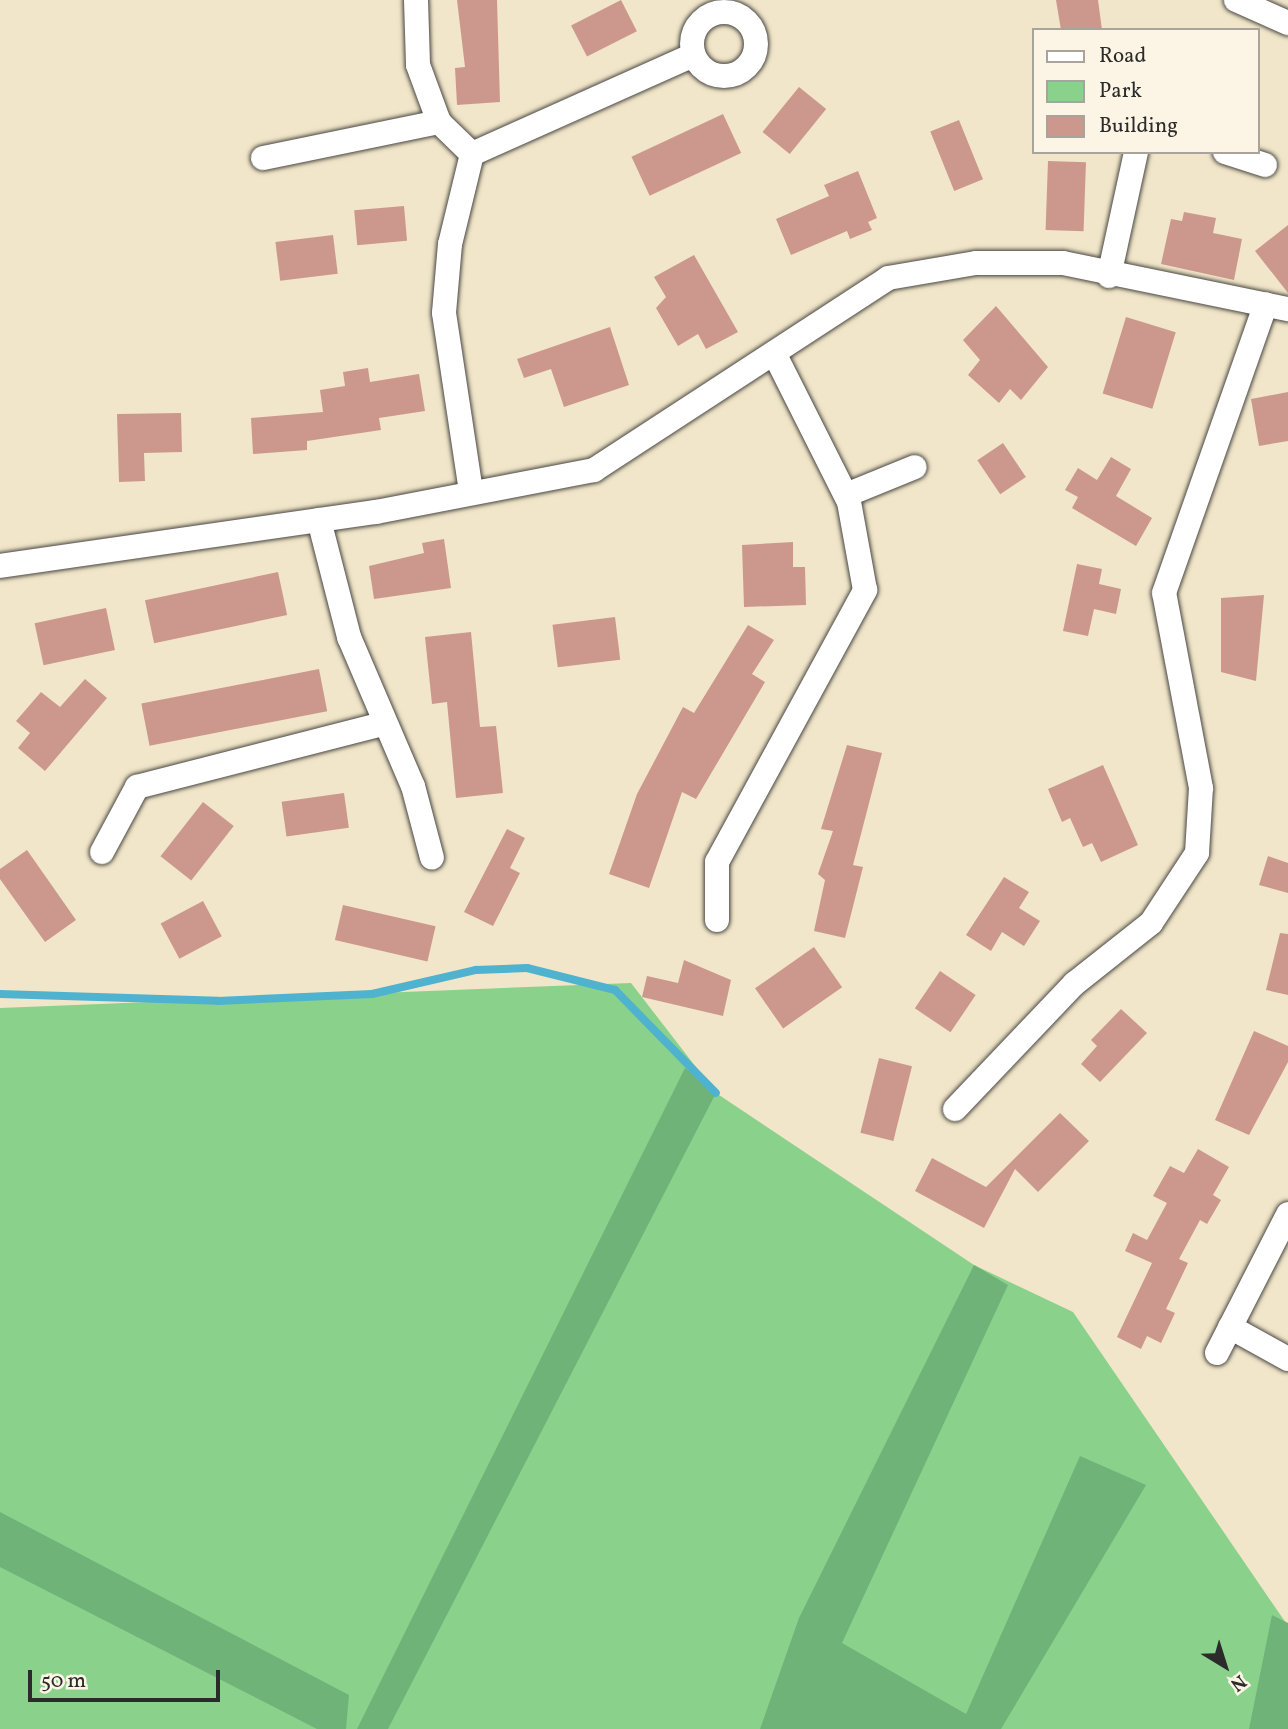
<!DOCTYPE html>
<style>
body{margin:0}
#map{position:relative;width:1288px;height:1729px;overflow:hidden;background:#f1e6c9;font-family:Vollkorn,serif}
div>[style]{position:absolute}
.green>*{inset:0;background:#8ad18c}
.forest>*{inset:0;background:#6fb378}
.stream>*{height:8px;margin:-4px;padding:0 4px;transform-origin:4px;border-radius:4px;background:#4fb2ce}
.building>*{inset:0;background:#cc988e;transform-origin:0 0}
.roads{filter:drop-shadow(0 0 2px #494743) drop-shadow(0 0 2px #494743)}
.minor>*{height:24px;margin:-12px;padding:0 12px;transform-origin:12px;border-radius:12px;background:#fff}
.minor>.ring{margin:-12px;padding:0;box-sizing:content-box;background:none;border:24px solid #fff;border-radius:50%}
span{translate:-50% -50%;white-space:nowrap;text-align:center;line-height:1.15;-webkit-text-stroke:6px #fcf5e5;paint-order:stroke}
.legend{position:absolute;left:1032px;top:28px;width:228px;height:126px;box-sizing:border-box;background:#fcf5e5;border:2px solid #a8a49b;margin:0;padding:9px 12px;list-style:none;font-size:21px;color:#2b2b2b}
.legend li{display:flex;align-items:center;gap:14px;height:35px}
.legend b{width:35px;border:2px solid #a8a49b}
.north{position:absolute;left:1190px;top:1631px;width:70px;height:70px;-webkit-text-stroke:5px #fcf5e5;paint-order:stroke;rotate:142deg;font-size:19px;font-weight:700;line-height:28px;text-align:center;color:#2b2b2b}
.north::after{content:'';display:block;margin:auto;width:24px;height:32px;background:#2b2b2b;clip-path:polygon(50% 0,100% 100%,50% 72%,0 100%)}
.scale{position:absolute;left:28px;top:1670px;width:192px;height:32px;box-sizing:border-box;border:4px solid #2b2b2b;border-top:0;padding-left:9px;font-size:21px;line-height:24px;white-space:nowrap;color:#2b2b2b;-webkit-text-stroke:5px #fcf5e5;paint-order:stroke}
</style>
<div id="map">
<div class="green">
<div style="clip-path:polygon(631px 983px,716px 1093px,974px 1265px,1073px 1312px,1288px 1626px,1288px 1729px,0 1729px,0 1008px)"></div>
</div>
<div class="forest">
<div style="clip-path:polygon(685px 1068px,716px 1093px,388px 1729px,357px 1729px)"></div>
<div style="clip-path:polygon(974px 1265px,1008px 1285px,842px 1643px,966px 1714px,1080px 1456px,1146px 1485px,1001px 1729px,760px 1729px,799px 1618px)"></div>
<div style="clip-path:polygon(0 1512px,349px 1695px,346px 1729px,317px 1729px,0 1567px)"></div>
<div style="clip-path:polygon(1272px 1615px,1288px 1623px,1288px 1729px,1249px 1729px)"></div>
</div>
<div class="stream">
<div style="left:0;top:994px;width:218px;rotate:1.8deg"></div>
<div style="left:218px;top:1001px;width:154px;rotate:-2.6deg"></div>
<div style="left:372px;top:994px;width:107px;rotate:-13deg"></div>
<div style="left:476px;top:970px;width:51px;rotate:-2.2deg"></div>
<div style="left:527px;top:968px;width:91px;rotate:14deg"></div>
<div style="left:615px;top:990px;width:144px;rotate:45.6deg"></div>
</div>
<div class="building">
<div style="clip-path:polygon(457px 0,497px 0,500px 102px,457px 105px,455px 68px,465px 67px)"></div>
<div style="left:621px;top:0;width:35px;height:56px;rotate:63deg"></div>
<div style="clip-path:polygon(1056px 0,1098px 0,1102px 30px,1061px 30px)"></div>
<div style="left:799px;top:87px;width:35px;height:58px;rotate:39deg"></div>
<div style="left:723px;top:114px;width:43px;height:101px;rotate:65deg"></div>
<div style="left:959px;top:120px;width:64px;height:31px;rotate:68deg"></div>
<div style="left:1048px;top:161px;width:38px;height:69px;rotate:2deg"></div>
<div style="clip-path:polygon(858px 171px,877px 218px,868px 222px,872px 230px,850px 239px,847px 231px,791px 255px,776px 219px,829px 196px,824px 185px)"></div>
<div style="left:404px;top:206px;width:35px;height:50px;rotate:85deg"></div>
<div style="clip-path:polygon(1184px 212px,1216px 218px,1213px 233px,1242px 239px,1234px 280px,1161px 264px,1171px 219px,1182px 221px)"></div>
<div style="clip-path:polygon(1288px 225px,1288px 293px,1255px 251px)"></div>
<div style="left:333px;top:235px;width:39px;height:58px;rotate:83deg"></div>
<div style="clip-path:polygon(694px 255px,738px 332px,706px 349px,698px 334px,678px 346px,656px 308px,666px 297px,654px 277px)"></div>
<div style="clip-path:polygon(996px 306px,1048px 367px,1021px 400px,1010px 389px,999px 403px,968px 375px,980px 360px,963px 340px)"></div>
<div style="left:1126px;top:317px;width:52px;height:80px;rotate:17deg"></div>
<div style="clip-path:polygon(610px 327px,629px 385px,564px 407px,551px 369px,524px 378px,517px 359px)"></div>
<div style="clip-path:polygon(368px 368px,370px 382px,419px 374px,425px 411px,379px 418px,381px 430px,307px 441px,307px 450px,253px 454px,251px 418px,323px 412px,320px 390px,345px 386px,343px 372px)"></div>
<div style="clip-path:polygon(1288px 392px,1288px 441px,1259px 446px,1251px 399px)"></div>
<div style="clip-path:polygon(181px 413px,182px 452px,144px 453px,145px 481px,119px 482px,117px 414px)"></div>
<div style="left:1003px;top:443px;width:41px;height:31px;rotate:56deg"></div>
<div style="clip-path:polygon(1111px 457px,1131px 469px,1116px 496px,1152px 518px,1136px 546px,1072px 508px,1078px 497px,1065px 490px,1078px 468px,1097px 480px)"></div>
<div style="clip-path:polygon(444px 539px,451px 588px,374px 599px,369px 566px,424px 553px,422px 543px)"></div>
<div style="clip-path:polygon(793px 542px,793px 567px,805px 567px,806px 605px,744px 607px,742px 545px)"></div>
<div style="clip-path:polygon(1077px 564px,1102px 569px,1099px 584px,1121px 589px,1116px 614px,1094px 609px,1088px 636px,1063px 631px)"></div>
<div style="left:278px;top:572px;width:44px;height:136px;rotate:78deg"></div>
<div style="clip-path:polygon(1264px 595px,1256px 681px,1221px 672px,1221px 598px)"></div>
<div style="left:106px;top:608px;width:43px;height:73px;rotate:78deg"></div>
<div style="left:615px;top:617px;width:43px;height:63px;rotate:83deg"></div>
<div style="clip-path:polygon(748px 625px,774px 640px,752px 674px,765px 682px,696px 799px,682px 792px,649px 888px,609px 874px,637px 794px,683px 707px,694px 713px)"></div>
<div style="clip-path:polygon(471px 632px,480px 727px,496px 726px,503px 793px,456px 798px,447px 702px,432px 704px,425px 637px)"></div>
<div style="left:319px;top:669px;width:43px;height:181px;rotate:79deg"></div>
<div style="clip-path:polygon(85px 679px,107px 698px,45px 771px,18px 748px,30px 733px,16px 721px,41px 692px,60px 707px)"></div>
<div style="clip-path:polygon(847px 745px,882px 753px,853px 865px,863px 867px,845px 938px,814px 931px,825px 880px,818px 874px,833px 831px,821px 829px)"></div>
<div style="clip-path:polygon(1103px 765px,1138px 845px,1101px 862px,1092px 843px,1083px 847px,1070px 818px,1062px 822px,1048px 789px)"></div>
<div style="left:344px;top:793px;width:35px;height:63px;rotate:82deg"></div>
<div style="left:203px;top:802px;width:39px;height:69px;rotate:38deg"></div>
<div style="clip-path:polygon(507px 829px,525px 838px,510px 868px,520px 873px,493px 926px,464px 912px)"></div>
<div style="clip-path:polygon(27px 850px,76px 920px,45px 942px,0 879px,0 869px)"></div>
<div style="clip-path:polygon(1268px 856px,1288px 863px,1288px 893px,1259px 885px)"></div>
<div style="clip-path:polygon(1004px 877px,1029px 892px,1019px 908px,1040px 921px,1024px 946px,1002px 932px,991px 951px,966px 935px)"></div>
<div style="left:203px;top:901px;width:40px;height:48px;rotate:62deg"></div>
<div style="left:343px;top:905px;width:95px;height:36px;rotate:13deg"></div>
<div style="clip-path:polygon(1280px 933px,1288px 934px,1288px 995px,1266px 990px)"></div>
<div style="left:814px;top:947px;width:49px;height:72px;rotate:55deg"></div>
<div style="clip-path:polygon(684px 960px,731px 980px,723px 1016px,642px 997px,647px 976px,678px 983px)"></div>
<div style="left:940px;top:971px;width:43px;height:45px;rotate:34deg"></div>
<div style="clip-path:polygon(1121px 1009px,1147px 1033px,1100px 1082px,1081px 1064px,1097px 1046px,1091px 1040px)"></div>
<div style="clip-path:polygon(1254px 1031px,1288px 1046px,1288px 1062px,1249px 1135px,1215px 1120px)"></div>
<div style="left:879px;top:1058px;width:34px;height:77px;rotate:14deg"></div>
<div style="clip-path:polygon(1060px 1113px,1089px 1141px,1038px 1192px,1015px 1169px,984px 1228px,915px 1191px,932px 1158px,986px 1187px)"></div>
<div style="clip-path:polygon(1198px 1149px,1229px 1167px,1213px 1195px,1221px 1200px,1207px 1224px,1200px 1220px,1179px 1259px,1188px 1263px,1166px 1309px,1175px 1313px,1161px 1343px,1147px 1336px,1141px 1349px,1117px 1337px,1152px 1263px,1125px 1251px,1133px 1233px,1147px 1240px,1167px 1203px,1153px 1196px,1170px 1166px,1184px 1173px)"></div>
</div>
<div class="roads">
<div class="minor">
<div style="left:416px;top:0;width:65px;rotate:88.2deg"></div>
<div style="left:418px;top:65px;width:61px;rotate:69.8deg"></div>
<div style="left:439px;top:122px;width:46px;rotate:44.1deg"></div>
<div style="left:472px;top:154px;width:93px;rotate:103.7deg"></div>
<div style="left:450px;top:244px;width:69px;rotate:95deg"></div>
<div style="left:444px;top:313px;width:181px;rotate:81.4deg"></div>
<div style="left:1236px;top:0;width:57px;rotate:23.9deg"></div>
<div class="ring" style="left:692px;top:12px;width:40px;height:40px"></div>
<div style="left:1225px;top:152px;width:42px;rotate:18deg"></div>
<div style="left:472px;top:154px;width:242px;rotate:-24.1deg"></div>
<div style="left:263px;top:158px;width:180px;rotate:-11.6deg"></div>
<div style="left:1109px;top:276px;width:127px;rotate:-77.7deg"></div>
<div style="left:846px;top:495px;width:74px;rotate:-22.1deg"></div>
<div style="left:319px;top:520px;width:121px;rotate:75.6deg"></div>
<div style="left:349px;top:637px;width:162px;rotate:66.8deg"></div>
<div style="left:413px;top:786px;width:74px;rotate:75.2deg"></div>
<div style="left:0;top:566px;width:380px;rotate:-8.2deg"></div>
<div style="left:376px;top:512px;width:222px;rotate:-10.9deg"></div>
<div style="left:594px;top:470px;width:351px;rotate:-33.1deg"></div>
<div style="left:888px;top:278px;width:89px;rotate:-9.7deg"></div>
<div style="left:976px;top:263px;width:87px"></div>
<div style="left:1063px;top:263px;width:230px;rotate:11.6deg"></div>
<div style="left:102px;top:852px;width:74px;rotate:-61.7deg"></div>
<div style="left:137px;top:787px;width:253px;rotate:-14.4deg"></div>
<div style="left:717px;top:920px;width:58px;rotate:-90deg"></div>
<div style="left:717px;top:862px;width:310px;rotate:-61.4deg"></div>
<div style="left:865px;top:590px;width:89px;rotate:-100.3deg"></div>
<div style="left:849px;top:502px;width:165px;rotate:-116.7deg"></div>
<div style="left:955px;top:1109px;width:173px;rotate:-46.4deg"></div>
<div style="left:1074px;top:984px;width:98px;rotate:-38.4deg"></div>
<div style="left:1151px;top:923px;width:84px;rotate:-56.7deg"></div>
<div style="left:1197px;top:853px;width:65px;rotate:-86.5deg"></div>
<div style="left:1201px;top:788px;width:198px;rotate:-100.7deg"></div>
<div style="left:1164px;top:593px;width:306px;rotate:-70.6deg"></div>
<div style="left:1230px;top:1327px;width:66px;rotate:28.9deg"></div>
<div style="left:1217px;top:1353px;width:156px;rotate:-62.9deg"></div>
</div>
</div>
<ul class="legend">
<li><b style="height:9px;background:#fff"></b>Road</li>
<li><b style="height:19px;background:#8ad18c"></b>Park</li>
<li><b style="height:19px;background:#cc988e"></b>Building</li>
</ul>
<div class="north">N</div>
<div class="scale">50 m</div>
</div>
